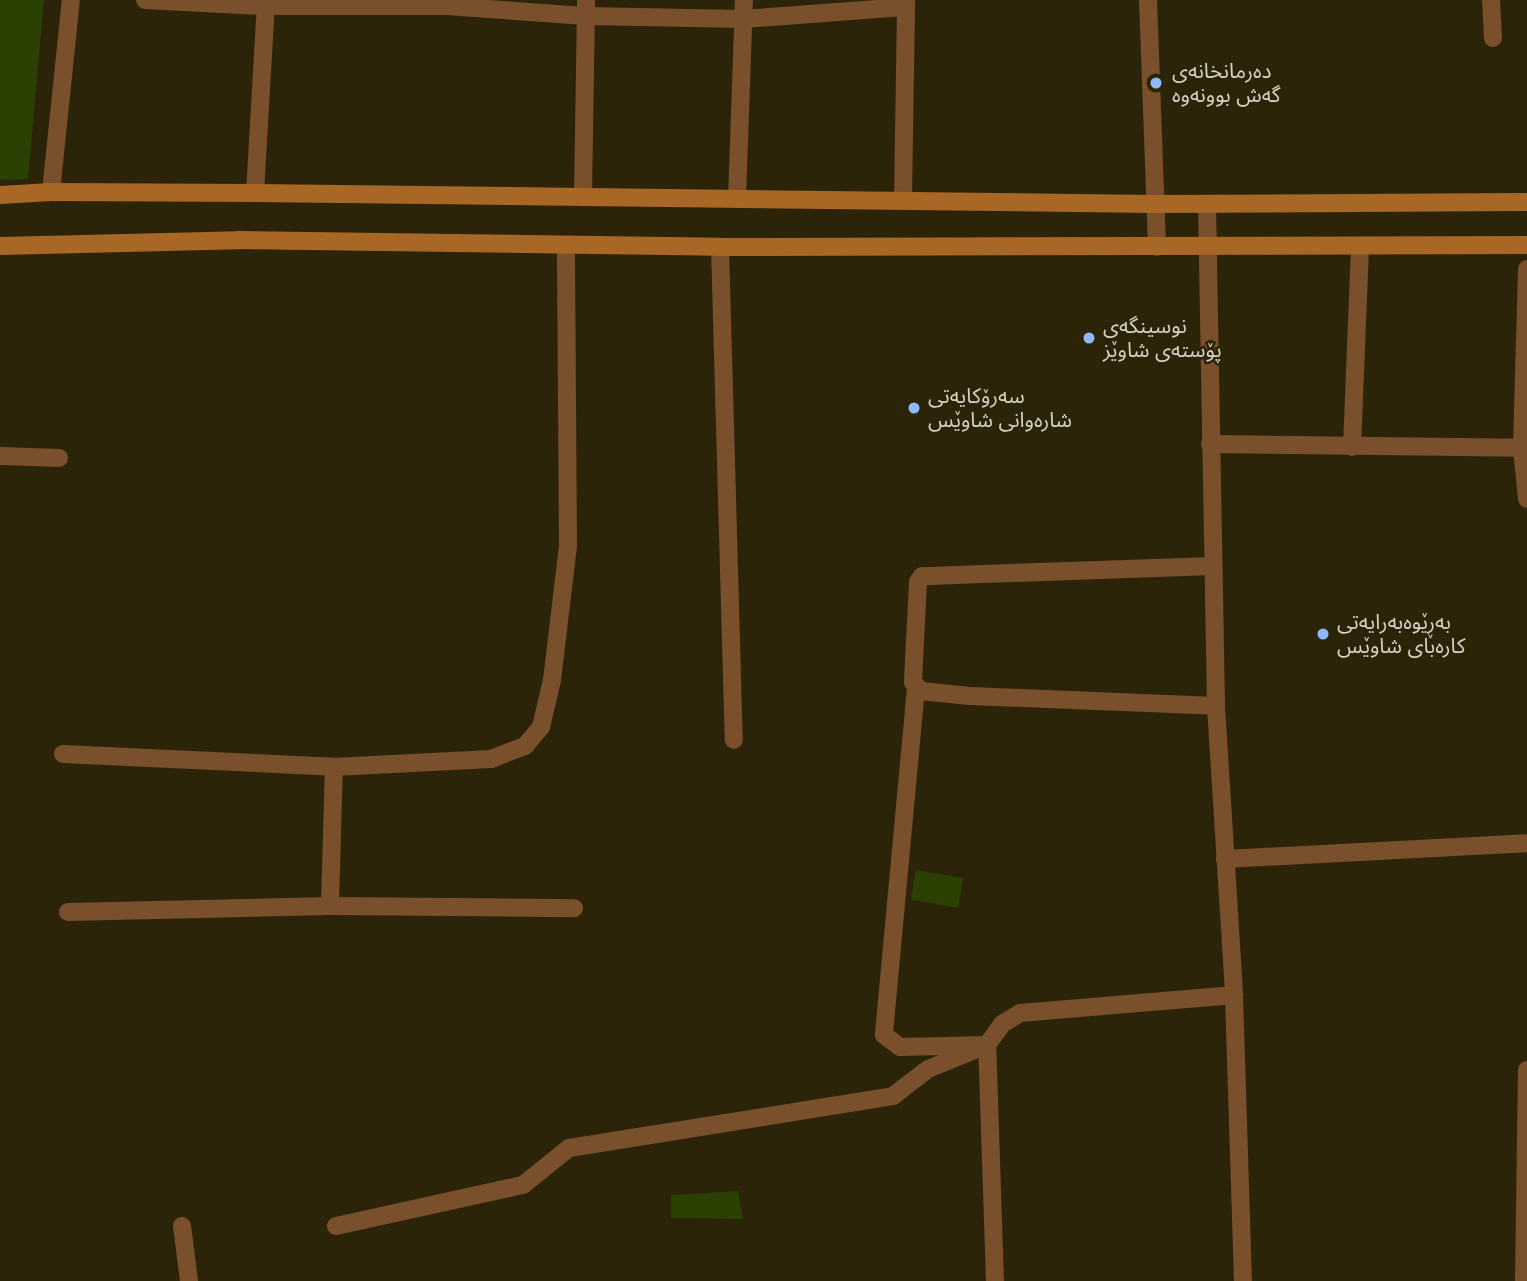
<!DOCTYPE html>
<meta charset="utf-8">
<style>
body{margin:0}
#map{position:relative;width:1527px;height:1281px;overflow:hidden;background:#2b2409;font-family:"Fira Sans","Noto Sans Arabic",sans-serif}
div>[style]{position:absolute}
.building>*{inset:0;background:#2b4003;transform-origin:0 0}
.lane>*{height:18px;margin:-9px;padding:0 9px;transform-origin:9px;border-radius:9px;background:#79502b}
.street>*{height:18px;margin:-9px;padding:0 9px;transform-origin:9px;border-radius:9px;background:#79502b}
.secondary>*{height:18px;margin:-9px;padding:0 9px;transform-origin:9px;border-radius:9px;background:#a86725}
.dots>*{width:19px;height:19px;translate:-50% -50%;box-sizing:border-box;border:4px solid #2b2409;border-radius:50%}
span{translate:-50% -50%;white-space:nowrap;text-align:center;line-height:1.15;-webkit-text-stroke:5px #2b2409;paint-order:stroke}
.poi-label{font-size:21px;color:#d6d1c2}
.left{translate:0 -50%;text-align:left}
</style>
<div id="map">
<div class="building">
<div style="clip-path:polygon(0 0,44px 0,28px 179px,0 180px)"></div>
<div style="left:916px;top:870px;width:48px;height:30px;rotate:10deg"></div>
<div style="clip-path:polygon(738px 1191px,743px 1219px,671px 1218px,671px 1195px)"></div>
</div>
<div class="lane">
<div style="left:1491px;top:0;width:38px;rotate:87deg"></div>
<div style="left:720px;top:247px;width:493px;rotate:88.4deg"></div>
<div style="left:0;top:456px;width:59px;rotate:1.9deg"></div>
<div style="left:63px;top:754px;width:271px;rotate:2.7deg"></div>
<div style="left:334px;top:767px;width:157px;rotate:-2.9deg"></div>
<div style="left:491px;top:759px;width:36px;rotate:-21deg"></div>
<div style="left:525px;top:746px;width:25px;rotate:-50deg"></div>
<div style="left:541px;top:727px;width:48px;rotate:-76.8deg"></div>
<div style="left:552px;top:680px;width:135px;rotate:-83.2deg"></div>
<div style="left:568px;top:546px;width:301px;rotate:-90.4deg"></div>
<div style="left:330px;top:906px;width:244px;rotate:0.5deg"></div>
<div style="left:68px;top:912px;width:262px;rotate:-1.3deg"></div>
<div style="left:330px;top:906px;width:139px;rotate:-88.4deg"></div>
<div style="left:336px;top:1226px;width:191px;rotate:-12.4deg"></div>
<div style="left:523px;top:1185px;width:59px;rotate:-38.8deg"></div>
<div style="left:569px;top:1148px;width:328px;rotate:-9.1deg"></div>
<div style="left:893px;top:1096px;width:44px;rotate:-37.6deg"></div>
<div style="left:928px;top:1069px;width:64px;rotate:-22.1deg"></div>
</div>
<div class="street">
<div style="left:145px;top:0;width:120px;rotate:2.9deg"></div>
<div style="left:265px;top:6px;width:181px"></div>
<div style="left:446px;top:6px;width:140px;rotate:4.1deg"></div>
<div style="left:586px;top:16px;width:158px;rotate:1.1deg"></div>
<div style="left:744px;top:19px;width:161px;rotate:-4.3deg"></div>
<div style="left:1148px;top:0;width:247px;rotate:87.9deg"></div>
<div style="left:51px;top:192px;width:193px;rotate:-84.1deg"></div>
<div style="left:255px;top:193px;width:193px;rotate:-86.7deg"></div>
<div style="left:583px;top:197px;width:197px;rotate:-89.1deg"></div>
<div style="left:737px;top:199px;width:199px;rotate:-88deg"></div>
<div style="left:903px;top:199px;width:199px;rotate:-89.1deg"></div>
<div style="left:1207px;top:204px;width:502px;rotate:88.97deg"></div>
<div style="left:1216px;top:706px;width:290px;rotate:86.4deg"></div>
<div style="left:1234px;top:995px;width:286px;rotate:88.2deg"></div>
<div style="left:1527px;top:269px;width:179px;rotate:91.6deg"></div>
<div style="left:1522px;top:448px;width:51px;rotate:84.4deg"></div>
<div style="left:1210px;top:444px;width:312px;rotate:0.7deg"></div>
<div style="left:1352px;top:447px;width:201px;rotate:-87.7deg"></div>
<div style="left:1213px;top:566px;width:291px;rotate:178deg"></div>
<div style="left:922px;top:576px;width:7px;rotate:124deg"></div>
<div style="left:918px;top:582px;width:100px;rotate:92.9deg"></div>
<div style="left:913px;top:682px;width:12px;rotate:48deg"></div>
<div style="left:921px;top:691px;width:49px;rotate:5.8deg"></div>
<div style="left:970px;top:696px;width:246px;rotate:2.3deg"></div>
<div style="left:916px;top:688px;width:348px;rotate:95.3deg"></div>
<div style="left:884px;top:1035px;width:20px;rotate:37deg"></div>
<div style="left:900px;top:1047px;width:87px;rotate:-1.3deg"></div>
<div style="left:1225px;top:859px;width:302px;rotate:-3deg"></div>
<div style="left:182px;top:1226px;width:55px;rotate:82.7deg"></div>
<div style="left:995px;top:1281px;width:236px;rotate:-91.9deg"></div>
<div style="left:987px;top:1045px;width:26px;rotate:-54deg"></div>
<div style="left:1002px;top:1024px;width:21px;rotate:-31deg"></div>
<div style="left:1020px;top:1013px;width:215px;rotate:-4.8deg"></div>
<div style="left:1524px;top:1281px;width:211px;rotate:-89.2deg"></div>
</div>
<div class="secondary">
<div style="left:0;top:195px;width:51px;rotate:-3.4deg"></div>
<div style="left:51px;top:192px;width:204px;rotate:0.3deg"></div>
<div style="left:255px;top:193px;width:900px;rotate:0.7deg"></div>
<div style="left:1155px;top:204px;width:372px;rotate:-0.3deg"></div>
<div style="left:0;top:246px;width:238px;rotate:-1.4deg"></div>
<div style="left:238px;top:240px;width:482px;rotate:0.8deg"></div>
<div style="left:720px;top:247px;width:807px;rotate:-0.14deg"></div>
</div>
<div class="dots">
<div style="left:1156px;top:83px;background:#8fb8fd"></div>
<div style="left:1089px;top:338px;background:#8fb8fd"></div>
<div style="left:914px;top:408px;background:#8fb8fd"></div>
<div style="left:1323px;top:634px;background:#8fb8fd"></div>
</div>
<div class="poi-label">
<span class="left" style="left:1172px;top:83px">دەرمانخانەی<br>گەش بوونەوە</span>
<span class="left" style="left:1103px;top:338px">نوسینگەی<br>پۆستەی شاوێز</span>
<span class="left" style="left:928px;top:408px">سەرۆکایەتی<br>شارەوانی شاوێس</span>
<span class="left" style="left:1337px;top:634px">بەڕێوەبەرایەتی<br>کارەبای شاوێس</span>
</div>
</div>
